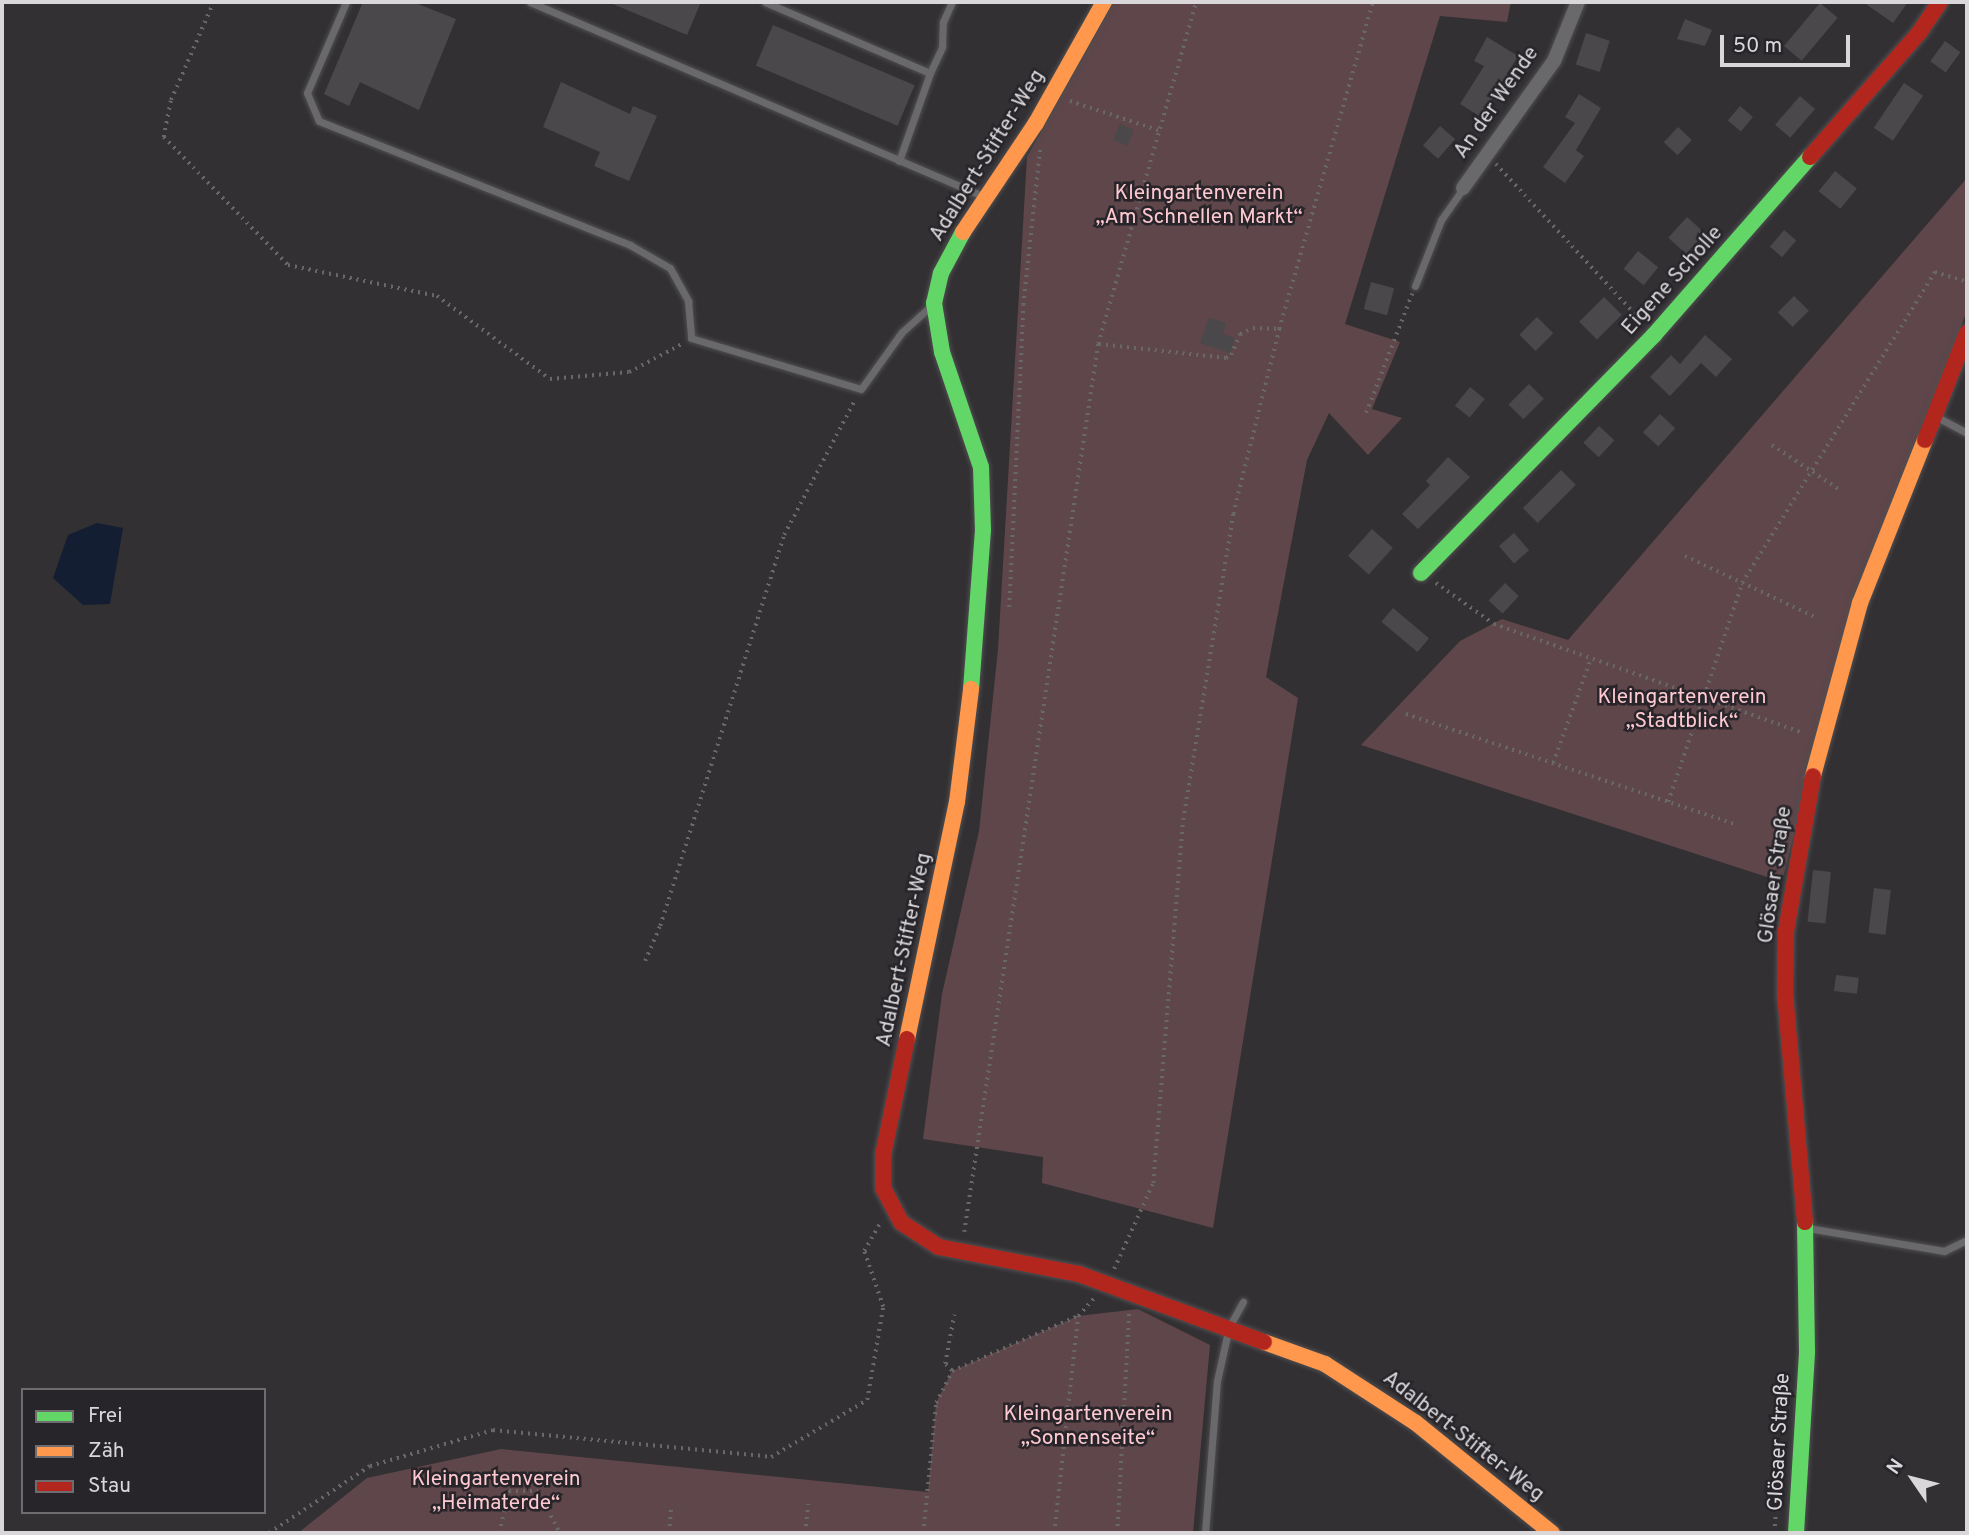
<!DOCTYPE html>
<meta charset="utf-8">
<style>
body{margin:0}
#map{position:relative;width:1969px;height:1535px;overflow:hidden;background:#323033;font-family:Overpass,sans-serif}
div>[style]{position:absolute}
.green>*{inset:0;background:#5e464a}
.water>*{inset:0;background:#141e32}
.building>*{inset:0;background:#4a484a;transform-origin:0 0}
.path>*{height:3.5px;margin-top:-1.75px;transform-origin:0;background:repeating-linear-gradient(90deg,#696869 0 2px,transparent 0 7px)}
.roads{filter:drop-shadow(0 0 2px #504e50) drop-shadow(0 0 2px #504e50)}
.lane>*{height:7px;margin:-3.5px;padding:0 3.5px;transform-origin:3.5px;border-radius:3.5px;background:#69686a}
.street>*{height:14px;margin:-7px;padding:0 7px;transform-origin:7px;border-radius:7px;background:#69686a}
.fast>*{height:16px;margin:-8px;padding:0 8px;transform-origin:8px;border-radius:8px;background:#63d668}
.slow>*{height:16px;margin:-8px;padding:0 8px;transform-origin:8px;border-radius:8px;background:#ff974d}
.jam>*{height:16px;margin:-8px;padding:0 8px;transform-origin:8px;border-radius:8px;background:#b3261e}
span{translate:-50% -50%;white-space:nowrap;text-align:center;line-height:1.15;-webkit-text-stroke:5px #28252a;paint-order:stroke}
.street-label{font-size:21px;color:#dad7da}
.park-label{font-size:21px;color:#fec9d0}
.frame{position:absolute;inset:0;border:4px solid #dad7da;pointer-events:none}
.legend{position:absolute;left:21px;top:1388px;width:245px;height:126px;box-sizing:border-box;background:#28252a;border:2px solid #6f6c70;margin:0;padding:9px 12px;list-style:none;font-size:21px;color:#dad7da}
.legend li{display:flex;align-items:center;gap:14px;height:35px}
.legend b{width:35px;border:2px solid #6f6c70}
.north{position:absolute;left:1878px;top:1444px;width:70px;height:70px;-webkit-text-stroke:5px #28252a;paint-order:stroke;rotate:305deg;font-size:19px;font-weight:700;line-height:28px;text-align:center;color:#dad7da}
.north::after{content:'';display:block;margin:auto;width:24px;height:32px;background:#dad7da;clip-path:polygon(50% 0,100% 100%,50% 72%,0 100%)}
.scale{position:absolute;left:1720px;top:35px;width:130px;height:32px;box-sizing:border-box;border:4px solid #dad7da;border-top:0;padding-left:9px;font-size:21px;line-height:24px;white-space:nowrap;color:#dad7da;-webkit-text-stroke:5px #28252a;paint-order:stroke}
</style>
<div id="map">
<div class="green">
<div style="clip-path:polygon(1114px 2px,1511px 2px,1507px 22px,1440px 16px,1345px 324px,1400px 342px,1372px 409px,1402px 418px,1368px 455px,1329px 413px,1307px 460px,1266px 677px,1298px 698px,1213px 1228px,1042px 1183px,1043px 1157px,923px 1139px,942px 994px,979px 831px,998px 649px,1027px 157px)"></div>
<div style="clip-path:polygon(1967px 178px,1967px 311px,1855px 594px,1782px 882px,1361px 745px,1460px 641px,1502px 619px,1568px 640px)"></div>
<div style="clip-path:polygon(1138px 1309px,1210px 1345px,1193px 1533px,298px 1533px,367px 1478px,501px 1449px,928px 1492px,936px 1403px,952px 1371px,1078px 1316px)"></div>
</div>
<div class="water">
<div style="clip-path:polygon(97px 523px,123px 528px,110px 604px,83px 605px,53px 578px,68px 535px)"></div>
</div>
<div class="building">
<div style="clip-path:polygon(363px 2px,413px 2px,456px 19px,419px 110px,360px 82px,349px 106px,324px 94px)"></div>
<div style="clip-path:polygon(608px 2px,701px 2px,687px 35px)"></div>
<div style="clip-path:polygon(1863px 2px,1908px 2px,1893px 23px)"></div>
<div style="left:1820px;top:3px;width:23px;height:56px;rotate:40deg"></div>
<div style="clip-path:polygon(1685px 19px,1712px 30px,1705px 46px,1677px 39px)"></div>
<div style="left:773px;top:25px;width:154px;height:44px;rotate:23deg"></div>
<div style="left:1586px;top:33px;width:25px;height:33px;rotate:18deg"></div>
<div style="clip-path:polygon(1487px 37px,1518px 56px,1481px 117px,1460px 104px,1484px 66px,1474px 61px)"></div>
<div style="left:1945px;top:41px;width:19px;height:25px;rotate:36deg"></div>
<div style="clip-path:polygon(561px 82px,630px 114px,633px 106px,657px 116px,629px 181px,594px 166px,600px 152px,543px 127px)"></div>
<div style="left:1904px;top:83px;width:23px;height:54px;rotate:34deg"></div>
<div style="clip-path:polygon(1579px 94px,1601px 108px,1576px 150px,1584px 156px,1565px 183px,1543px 167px,1575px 123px,1565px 117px)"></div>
<div style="left:1800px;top:96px;width:20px;height:38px;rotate:41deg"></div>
<div style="left:1740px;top:106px;width:17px;height:19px;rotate:40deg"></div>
<div style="left:1120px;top:124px;width:15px;height:17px;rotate:23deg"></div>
<div style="left:1440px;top:126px;width:20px;height:26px;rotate:41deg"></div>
<div style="left:1678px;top:127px;width:19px;height:21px;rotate:43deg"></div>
<div style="left:1835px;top:171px;width:28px;height:26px;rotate:39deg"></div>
<div style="left:1687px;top:217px;width:24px;height:28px;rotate:42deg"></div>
<div style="left:1784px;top:230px;width:16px;height:22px;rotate:40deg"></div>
<div style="left:1638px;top:251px;width:26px;height:23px;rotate:39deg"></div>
<div style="left:1371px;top:282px;width:24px;height:28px;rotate:15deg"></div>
<div style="left:1794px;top:296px;width:21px;height:23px;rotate:45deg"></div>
<div style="left:1604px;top:297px;width:25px;height:35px;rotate:45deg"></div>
<div style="left:1537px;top:317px;width:23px;height:25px;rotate:45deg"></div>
<div style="clip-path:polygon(1209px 318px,1226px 323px,1223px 334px,1235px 338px,1230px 353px,1200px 343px)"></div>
<div style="clip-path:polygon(1705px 335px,1732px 359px,1716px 377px,1701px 363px,1670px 396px,1650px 377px,1671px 355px,1680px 364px)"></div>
<div style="left:1529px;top:384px;width:21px;height:29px;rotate:45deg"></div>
<div style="left:1470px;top:387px;width:19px;height:24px;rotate:39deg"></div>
<div style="left:1660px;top:414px;width:21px;height:25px;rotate:43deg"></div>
<div style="left:1599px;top:426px;width:21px;height:23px;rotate:43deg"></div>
<div style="clip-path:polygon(1448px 457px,1470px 477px,1418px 529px,1402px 514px,1430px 485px,1426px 481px)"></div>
<div style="left:1561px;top:470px;width:21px;height:54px;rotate:45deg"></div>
<div style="left:1372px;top:529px;width:28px;height:36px;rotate:42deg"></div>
<div style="left:1514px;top:533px;width:23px;height:20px;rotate:49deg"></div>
<div style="left:1505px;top:583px;width:19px;height:24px;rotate:43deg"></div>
<div style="left:1393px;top:608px;width:47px;height:18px;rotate:40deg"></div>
<div style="left:1813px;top:870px;width:18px;height:52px;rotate:6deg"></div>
<div style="left:1874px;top:888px;width:17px;height:45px;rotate:7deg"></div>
<div style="left:1836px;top:975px;width:23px;height:16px;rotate:7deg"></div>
</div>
<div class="path">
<div style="left:214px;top:2px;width:108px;rotate:113.5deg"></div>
<div style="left:171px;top:101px;width:37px;rotate:101deg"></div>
<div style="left:164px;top:137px;width:178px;rotate:45.9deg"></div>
<div style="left:288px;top:265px;width:152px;rotate:11.8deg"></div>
<div style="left:437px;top:296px;width:140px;rotate:36.3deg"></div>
<div style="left:550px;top:379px;width:79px;rotate:-5.1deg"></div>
<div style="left:629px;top:372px;width:62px;rotate:-27.8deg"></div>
<div style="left:1070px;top:101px;width:93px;rotate:18.2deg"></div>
<div style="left:1496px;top:164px;width:217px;rotate:47.2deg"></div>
<div style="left:1099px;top:344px;width:128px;rotate:6.3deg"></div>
<div style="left:1226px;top:358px;width:6px;rotate:-31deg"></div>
<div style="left:1231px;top:355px;width:23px;rotate:-67deg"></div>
<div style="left:1240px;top:334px;width:14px;rotate:-25deg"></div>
<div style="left:1253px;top:328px;width:26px;rotate:2deg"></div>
<div style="left:1366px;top:413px;width:128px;rotate:-68.9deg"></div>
<div style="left:1772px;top:445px;width:82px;rotate:33.5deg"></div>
<div style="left:1685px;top:556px;width:144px;rotate:25.1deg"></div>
<div style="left:1436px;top:583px;width:71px;rotate:35.3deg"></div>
<div style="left:1494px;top:624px;width:328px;rotate:19.4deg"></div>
<div style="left:1009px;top:607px;width:302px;rotate:-87.3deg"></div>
<div style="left:1023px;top:305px;width:157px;rotate:-83.8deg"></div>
<div style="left:1406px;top:714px;width:347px;rotate:18.5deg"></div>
<div style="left:1553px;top:763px;width:109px;rotate:-70.1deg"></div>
<div style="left:1668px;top:802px;width:231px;rotate:-71.3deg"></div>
<div style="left:1742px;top:583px;width:366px;rotate:-58.2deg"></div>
<div style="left:1935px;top:272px;width:34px;rotate:17deg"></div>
<div style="left:645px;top:961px;width:38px;rotate:-67deg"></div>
<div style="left:660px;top:926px;width:410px;rotate:-72.4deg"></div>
<div style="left:784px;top:535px;width:153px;rotate:-62.3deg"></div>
<div style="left:964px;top:1232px;width:898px;rotate:-81.42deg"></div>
<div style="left:1098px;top:344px;width:356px;rotate:-74deg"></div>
<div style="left:1114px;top:1269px;width:94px;rotate:-65.6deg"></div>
<div style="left:1153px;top:1183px;width:364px;rotate:-85.3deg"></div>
<div style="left:1183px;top:820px;width:310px;rotate:-80.7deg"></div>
<div style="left:1233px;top:514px;width:191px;rotate:-76deg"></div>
<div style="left:1279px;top:329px;width:340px;rotate:-74deg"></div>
<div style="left:952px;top:1371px;width:10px;rotate:-135deg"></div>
<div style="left:945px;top:1364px;width:50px;rotate:-79.6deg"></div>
<div style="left:269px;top:1533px;width:121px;rotate:-33.6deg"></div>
<div style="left:370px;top:1466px;width:128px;rotate:-16.3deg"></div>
<div style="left:493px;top:1430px;width:279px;rotate:5.5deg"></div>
<div style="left:771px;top:1457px;width:112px;rotate:-30.7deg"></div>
<div style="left:867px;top:1400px;width:94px;rotate:-80.2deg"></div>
<div style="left:883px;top:1307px;width:59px;rotate:-108.7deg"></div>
<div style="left:864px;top:1251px;width:32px;rotate:-60deg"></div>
<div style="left:499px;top:1533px;width:43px;rotate:-76.6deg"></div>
<div style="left:509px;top:1491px;width:29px"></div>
<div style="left:538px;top:1491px;width:47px;rotate:62.4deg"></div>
<div style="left:669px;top:1533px;width:27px;rotate:-86deg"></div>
<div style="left:805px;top:1533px;width:29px;rotate:-84deg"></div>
<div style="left:923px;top:1533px;width:131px;rotate:-84.3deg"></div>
<div style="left:936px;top:1403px;width:36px;rotate:-63deg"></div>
<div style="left:952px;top:1371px;width:137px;rotate:-23.6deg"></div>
<div style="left:1054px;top:1533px;width:218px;rotate:-83.7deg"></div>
<div style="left:1078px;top:1316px;width:24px;rotate:-48deg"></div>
<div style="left:1117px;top:1533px;width:222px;rotate:-86.9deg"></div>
<div style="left:1774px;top:1533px;width:57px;rotate:-85deg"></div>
</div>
<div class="roads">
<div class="lane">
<div style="left:346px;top:2px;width:99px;rotate:113.2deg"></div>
<div style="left:307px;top:93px;width:30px;rotate:67deg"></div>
<div style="left:319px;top:121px;width:335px;rotate:21.7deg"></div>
<div style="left:630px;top:245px;width:46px;rotate:29.9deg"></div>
<div style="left:670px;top:268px;width:38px;rotate:61deg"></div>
<div style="left:688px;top:301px;width:37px;rotate:85deg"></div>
<div style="left:691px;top:338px;width:177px;rotate:16.7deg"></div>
<div style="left:861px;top:389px;width:70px;rotate:-54.3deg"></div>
<div style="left:902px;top:332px;width:39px;rotate:-42deg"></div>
<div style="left:530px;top:2px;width:492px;rotate:23.2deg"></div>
<div style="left:765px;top:2px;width:180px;rotate:23.3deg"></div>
<div style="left:930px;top:73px;width:29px;rotate:-65deg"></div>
<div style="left:942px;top:47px;width:25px;rotate:-88deg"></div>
<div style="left:943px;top:22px;width:22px;rotate:-66deg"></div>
<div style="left:899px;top:161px;width:93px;rotate:-70.6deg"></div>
<div style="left:1415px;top:286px;width:71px;rotate:-68.5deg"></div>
<div style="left:1441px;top:220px;width:39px;rotate:-55deg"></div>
<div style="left:1937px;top:417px;width:34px;rotate:28deg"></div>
<div style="left:1808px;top:1228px;width:138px;rotate:9.6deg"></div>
<div style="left:1944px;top:1251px;width:25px;rotate:-26deg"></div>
<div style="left:1205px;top:1533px;width:152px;rotate:-85.5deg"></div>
<div style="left:1217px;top:1381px;width:55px;rotate:-77.5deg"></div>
<div style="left:1229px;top:1327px;width:29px;rotate:-61deg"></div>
</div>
<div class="street">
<div style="left:1463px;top:188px;width:156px;rotate:-54.4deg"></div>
<div style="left:1554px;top:61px;width:64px;rotate:-67.9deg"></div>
</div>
<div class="fast">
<div style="left:963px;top:232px;width:47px;rotate:118.2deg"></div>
<div style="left:941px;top:273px;width:31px;rotate:103deg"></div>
<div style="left:934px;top:303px;width:50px;rotate:80.7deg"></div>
<div style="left:942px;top:352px;width:121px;rotate:71.3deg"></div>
<div style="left:981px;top:467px;width:63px;rotate:88.2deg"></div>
<div style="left:983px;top:530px;width:159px;rotate:94.3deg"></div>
<div style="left:1421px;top:573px;width:333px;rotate:-45.6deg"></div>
<div style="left:1654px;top:335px;width:237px;rotate:-48.8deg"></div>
<div style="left:1796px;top:1533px;width:182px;rotate:-86.5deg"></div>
<div style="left:1807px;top:1351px;width:129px;rotate:-90.9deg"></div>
</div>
<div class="slow">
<div style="left:963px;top:232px;width:131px;rotate:-56.2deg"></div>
<div style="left:1036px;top:123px;width:139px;rotate:-60.7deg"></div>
<div style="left:1813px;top:776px;width:179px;rotate:-74.8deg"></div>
<div style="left:1860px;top:603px;width:175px;rotate:-68.3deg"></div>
<div style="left:907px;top:1039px;width:242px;rotate:-78.1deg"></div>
<div style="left:957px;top:802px;width:114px;rotate:-82.9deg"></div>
<div style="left:1264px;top:1342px;width:65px;rotate:19.8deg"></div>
<div style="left:1325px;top:1364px;width:108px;rotate:33deg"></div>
<div style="left:1416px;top:1423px;width:175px;rotate:39deg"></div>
</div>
<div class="jam">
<div style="left:1810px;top:157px;width:165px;rotate:-48.7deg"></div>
<div style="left:1919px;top:33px;width:37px;rotate:-56deg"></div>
<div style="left:1925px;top:440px;width:115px;rotate:-68.6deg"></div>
<div style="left:907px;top:1039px;width:118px;rotate:101.7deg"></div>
<div style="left:883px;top:1155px;width:33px;rotate:90deg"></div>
<div style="left:883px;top:1188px;width:40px;rotate:62deg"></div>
<div style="left:902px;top:1223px;width:44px;rotate:33deg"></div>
<div style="left:939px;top:1247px;width:143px;rotate:10.9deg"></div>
<div style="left:1079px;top:1274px;width:197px;rotate:20.2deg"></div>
<div style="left:1805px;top:1222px;width:230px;rotate:-95deg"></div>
<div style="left:1785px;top:993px;width:62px;rotate:-89.1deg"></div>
<div style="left:1786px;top:931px;width:157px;rotate:-80.1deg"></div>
</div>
</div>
<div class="street-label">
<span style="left:1497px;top:103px;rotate:-55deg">An der Wende</span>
<span style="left:988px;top:156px;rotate:-58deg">Adalbert-Stifter-Weg</span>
<span style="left:1673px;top:281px;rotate:-48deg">Eigene Scholle</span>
<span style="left:1776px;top:875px;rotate:-82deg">Glösaer Straße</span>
<span style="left:905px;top:950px;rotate:-78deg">Adalbert-Stifter-Weg</span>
<span style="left:1463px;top:1437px;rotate:38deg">Adalbert-Stifter-Weg</span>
<span style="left:1780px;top:1442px;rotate:-87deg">Glösaer Straße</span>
</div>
<div class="park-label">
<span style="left:1199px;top:206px">Kleingartenverein<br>„Am Schnellen Markt“</span>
<span style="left:1682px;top:710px">Kleingartenverein<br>„Stadtblick“</span>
<span style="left:1088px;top:1427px">Kleingartenverein<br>„Sonnenseite“</span>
<span style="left:496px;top:1492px">Kleingartenverein<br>„Heimaterde“</span>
</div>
<div class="frame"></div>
<ul class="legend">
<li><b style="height:9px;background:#63d668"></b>Frei</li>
<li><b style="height:9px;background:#ff974d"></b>Zäh</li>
<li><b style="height:9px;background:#b3261e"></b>Stau</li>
</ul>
<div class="north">N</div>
<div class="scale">50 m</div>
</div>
